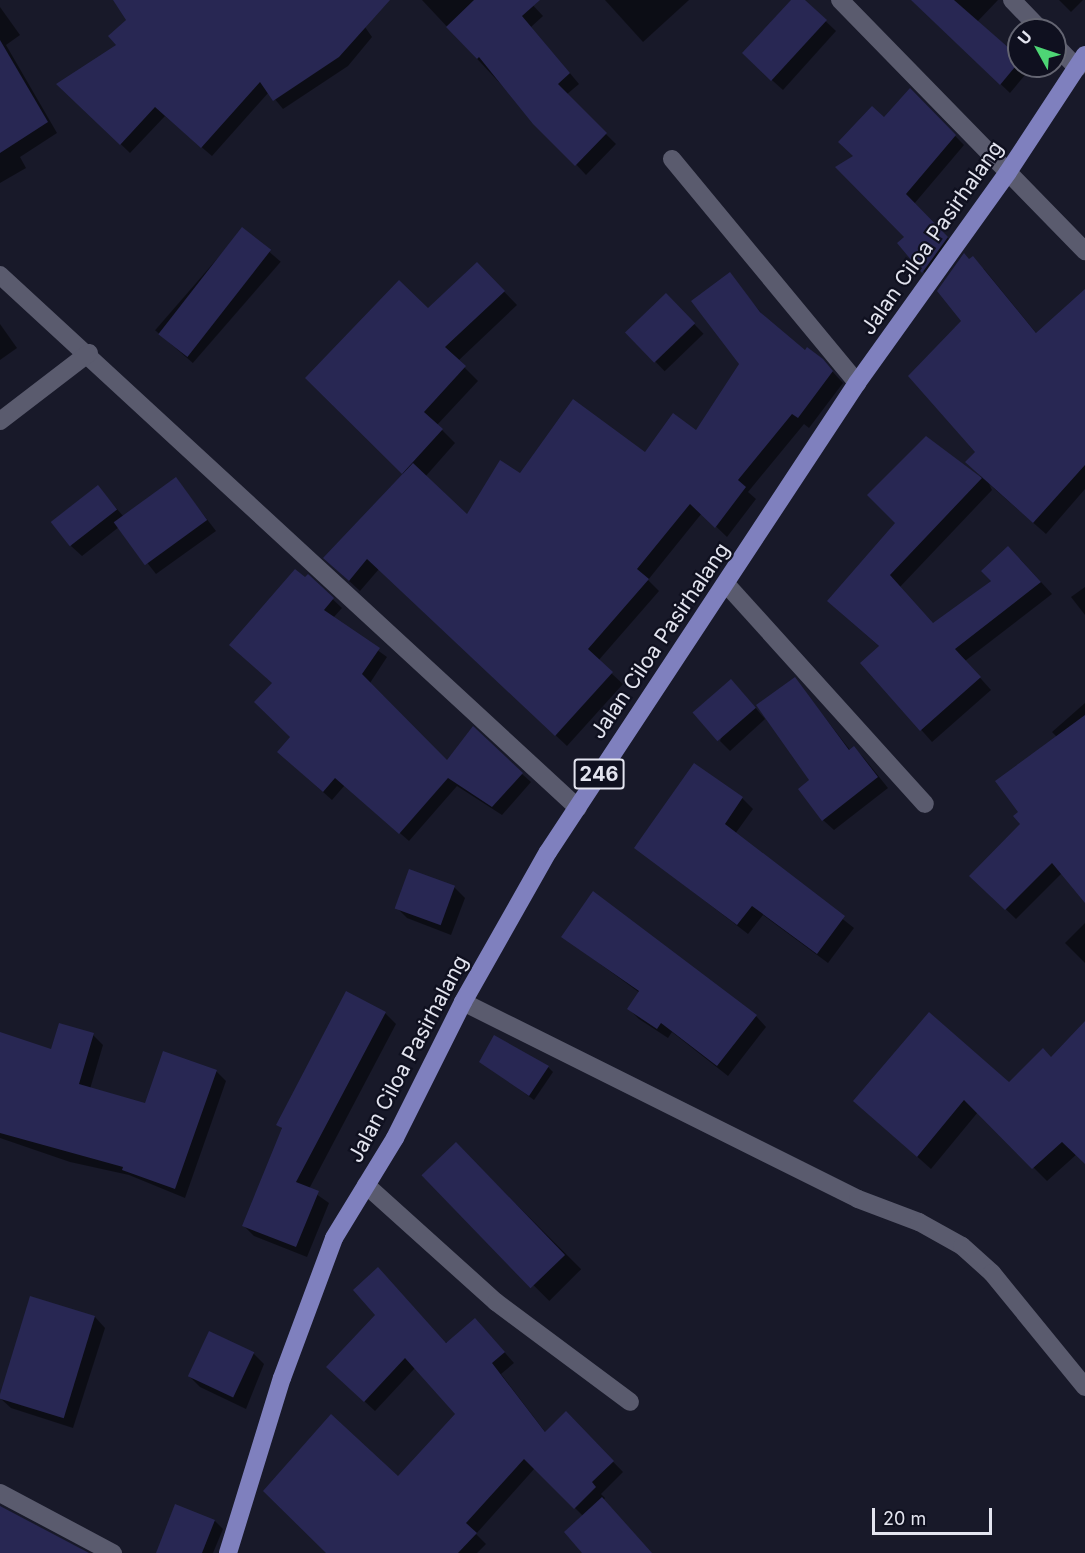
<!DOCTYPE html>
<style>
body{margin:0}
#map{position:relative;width:1085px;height:1553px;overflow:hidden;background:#181929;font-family:Inter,sans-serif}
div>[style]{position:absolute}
.shadow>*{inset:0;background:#0007;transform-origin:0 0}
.building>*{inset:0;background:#282753;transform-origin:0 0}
.minor>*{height:18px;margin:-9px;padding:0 9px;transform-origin:9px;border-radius:9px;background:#5a5b6e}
.major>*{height:18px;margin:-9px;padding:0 9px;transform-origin:9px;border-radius:9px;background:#7f80be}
span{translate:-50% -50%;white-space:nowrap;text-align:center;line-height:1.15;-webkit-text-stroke:4.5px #0f101f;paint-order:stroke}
.shield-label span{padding:2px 4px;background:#0f101f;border:2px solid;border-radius:4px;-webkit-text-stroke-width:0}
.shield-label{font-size:20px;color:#e3e4ef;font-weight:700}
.street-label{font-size:21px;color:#e3e4ef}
.north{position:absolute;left:1007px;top:18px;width:60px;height:60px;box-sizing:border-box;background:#0f101f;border:2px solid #646572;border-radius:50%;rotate:310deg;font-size:16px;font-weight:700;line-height:24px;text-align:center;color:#e3e4ef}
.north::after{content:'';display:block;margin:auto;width:21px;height:27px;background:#4ed675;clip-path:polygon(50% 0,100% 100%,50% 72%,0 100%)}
.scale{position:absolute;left:872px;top:1508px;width:120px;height:27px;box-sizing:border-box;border:3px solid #e3e4ef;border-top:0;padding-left:8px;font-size:18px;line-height:21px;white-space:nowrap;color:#e3e4ef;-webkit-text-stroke:4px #0f101f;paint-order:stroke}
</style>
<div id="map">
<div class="shadow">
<div style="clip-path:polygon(115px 0,346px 0,372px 37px,348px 66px,283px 109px,269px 92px,212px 156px,165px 116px,130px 153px,58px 84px,119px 46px,128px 21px)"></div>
<div style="clip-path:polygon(422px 0,528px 0,543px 16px,531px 27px,579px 84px,566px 95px,616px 144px,586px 175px)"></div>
<div style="clip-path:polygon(605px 0,689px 0,643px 42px)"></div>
<div style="clip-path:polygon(793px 0,803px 0,836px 31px,783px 90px,754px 64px)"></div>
<div style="clip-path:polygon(912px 0,998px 0,977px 22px,1019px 59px,1019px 66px,1030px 69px,1010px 93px)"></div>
<div style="clip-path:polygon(1059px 0,1083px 0,1071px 12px)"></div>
<div style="clip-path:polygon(0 7px,20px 35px,6px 45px,57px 133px,20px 157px,26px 168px,0 183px)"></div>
<div style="clip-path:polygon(910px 90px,964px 145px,914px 204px,956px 246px,931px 280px,899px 243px,906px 237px,855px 157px)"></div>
<div style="left:243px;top:229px;width:50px;height:134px;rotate:41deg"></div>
<div style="clip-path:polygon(969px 261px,984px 269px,1037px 334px,1085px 293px,1085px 489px,1046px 534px,989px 484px,992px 490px,900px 587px,933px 625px,1020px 559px,1052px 594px,965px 661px,991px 690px,932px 742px,862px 663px,880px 647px,840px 612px,981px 476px,967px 462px,977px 452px,963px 321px)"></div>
<div style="clip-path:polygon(729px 274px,767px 320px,805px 352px,822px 360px,843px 383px,809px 428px,804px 424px,748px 492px,756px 499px,727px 537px,702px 513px,648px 580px,659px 591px,598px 661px,623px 684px,567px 746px,379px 569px,360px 591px,336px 569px,404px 475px,307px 378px,490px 277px,517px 305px,458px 361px,478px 381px,437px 425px,455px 443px,425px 477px,467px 517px,520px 475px,646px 454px,696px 432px,741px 364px)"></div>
<div style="left:666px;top:295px;width:54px;height:54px;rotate:46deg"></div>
<div style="clip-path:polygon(0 324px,17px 348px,0 360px)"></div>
<div style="clip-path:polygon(176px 479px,216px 531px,156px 574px,119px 527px,82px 556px,71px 546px,98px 487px,124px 517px)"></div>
<div style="clip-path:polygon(308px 576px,342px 608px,333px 618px,387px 657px,370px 683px,447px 762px,522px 774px,531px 782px,502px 815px,457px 786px,409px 841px,345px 785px,332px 800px,288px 761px,292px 737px,274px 684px)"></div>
<div style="clip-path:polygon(1085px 587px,1085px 615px,1071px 597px)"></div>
<div style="clip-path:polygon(795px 679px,850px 750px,854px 748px,864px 758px,888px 788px,834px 830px,823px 820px,811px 781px)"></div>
<div style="clip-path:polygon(741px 691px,765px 719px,730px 751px,720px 741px)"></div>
<div style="clip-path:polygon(1085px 703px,1085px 878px,1062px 873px,1016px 919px,971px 876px,1022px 824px,1020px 813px,1057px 737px,1052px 732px)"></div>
<div style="clip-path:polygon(742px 798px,753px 809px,735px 834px,854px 928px,828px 963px,763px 915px,748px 934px,636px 848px)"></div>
<div style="clip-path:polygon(454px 887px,465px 898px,451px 935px,407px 918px,396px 907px)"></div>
<div style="clip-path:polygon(1085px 923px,1085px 963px,1065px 943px)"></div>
<div style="clip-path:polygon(563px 937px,756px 1016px,766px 1027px,728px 1076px,672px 1032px,668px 1038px,639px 1019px,629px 1009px,640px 993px)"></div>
<div style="clip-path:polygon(385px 1013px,396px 1024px,309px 1189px,329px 1203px,307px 1257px,254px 1236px,244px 1226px,283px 1130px,278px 1124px)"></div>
<div style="clip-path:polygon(1085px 1023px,1085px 1162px,1077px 1154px,1047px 1181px,978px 1112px,931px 1169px,855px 1101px,1009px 1084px,1051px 1059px)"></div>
<div style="clip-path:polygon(0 1033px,52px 1051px,93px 1035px,103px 1045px,90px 1089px,146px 1105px,216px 1071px,226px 1081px,185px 1198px,129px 1175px,70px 1162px,0 1138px)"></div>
<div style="clip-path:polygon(481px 1062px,548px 1067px,553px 1072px,534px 1100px)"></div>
<div style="left:456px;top:1144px;width:177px;height:45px;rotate:45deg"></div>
<div style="clip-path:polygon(31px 1298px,95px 1317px,105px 1328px,73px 1428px,11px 1408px,0 1398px)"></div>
<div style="clip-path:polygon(485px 1330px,514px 1363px,501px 1374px,546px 1433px,566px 1413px,623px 1472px,601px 1494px,605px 1498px,603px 1501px,651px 1553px,584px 1553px,583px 1516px,535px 1468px,476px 1534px,486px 1544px,477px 1553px,328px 1553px,457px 1414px,416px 1367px,375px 1411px,338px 1377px)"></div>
<div style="clip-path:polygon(253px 1353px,264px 1364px,246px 1409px,200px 1387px,189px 1376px)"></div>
<div style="clip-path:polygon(176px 1506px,215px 1521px,223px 1529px,213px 1553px,157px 1553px)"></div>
</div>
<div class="building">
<div style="clip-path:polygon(113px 0,390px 0,339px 57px,273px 101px,260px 82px,201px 148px,155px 107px,120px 145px,56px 84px,116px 45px,108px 36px,126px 20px)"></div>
<div style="clip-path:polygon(474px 0,540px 0,522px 16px,570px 73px,558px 84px,607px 133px,575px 166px,533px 124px,479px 57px,477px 59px,446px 27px)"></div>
<div style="clip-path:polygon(791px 0,805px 0,827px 20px,771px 81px,742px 53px)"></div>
<div style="clip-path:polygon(911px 0,954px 0,1019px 57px,1019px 62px,1000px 85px)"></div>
<div style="clip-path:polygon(0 40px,48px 122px,0 153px)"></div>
<div style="clip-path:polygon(910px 88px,956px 135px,906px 194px,948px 237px,922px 273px,897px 243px,904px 237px,835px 167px,853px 156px,838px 142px,872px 106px,884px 117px)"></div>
<div style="left:242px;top:227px;width:37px;height:136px;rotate:38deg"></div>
<div style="clip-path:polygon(964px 253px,969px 259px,973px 256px,1036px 333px,1085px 289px,1085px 465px,1033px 523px,965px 462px,975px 452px,908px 376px,961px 321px,937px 291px)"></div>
<div style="clip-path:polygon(477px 262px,505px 291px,445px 347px,466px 366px,424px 412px,443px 429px,402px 474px,305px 378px,399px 280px,428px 308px)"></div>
<div style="clip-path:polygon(730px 272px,760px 312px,805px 350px,807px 347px,823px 359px,833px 371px,798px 418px,792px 414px,738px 480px,746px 487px,715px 528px,690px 504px,637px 569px,649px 579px,588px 649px,613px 672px,555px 736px,367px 559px,349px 581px,323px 558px,413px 463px,467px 514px,500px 460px,520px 473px,573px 399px,645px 452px,673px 413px,696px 430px,739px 364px,691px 301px)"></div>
<div style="left:666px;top:293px;width:42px;height:57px;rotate:46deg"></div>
<div style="clip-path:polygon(926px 436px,982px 478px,890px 575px,933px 623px,991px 581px,981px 571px,1008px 546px,1041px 582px,955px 649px,981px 677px,920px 731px,860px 663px,879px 646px,827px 601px,895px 523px,867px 495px)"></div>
<div style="left:176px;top:477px;width:53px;height:77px;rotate:54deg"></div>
<div style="left:98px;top:485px;width:31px;height:60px;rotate:52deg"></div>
<div style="clip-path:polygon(295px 569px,305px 577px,308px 574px,334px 598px,324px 610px,380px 648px,362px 674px,447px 760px,473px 726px,523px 773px,492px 807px,448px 778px,399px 834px,335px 778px,323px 792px,277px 752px,290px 737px,254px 702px,272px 683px,229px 645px)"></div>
<div style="clip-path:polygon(795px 677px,849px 750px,854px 746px,878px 777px,822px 821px,798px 789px,809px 780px,756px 705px)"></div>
<div style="left:731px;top:679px;width:38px;height:51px;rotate:49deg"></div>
<div style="clip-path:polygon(1085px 715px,1085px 903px,1052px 863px,1005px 910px,969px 876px,1020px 824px,1013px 816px,1018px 812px,995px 781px)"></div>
<div style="clip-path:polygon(694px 763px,743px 797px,725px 824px,845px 916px,817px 954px,752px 906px,737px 925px,634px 848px)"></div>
<div style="left:409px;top:869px;width:49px;height:42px;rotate:20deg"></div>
<div style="clip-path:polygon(593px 891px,757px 1015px,717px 1066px,661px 1023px,657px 1029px,627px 1009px,639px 991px,561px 937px)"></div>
<div style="clip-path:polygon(346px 991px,386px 1012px,296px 1182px,319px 1191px,296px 1247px,242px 1226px,282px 1128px,276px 1125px)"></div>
<div style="clip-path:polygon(929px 1012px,1009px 1082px,1043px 1048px,1051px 1057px,1085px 1021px,1085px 1164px,1062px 1142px,1032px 1169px,964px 1100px,917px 1157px,853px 1101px)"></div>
<div style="clip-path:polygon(59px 1023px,94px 1033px,79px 1084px,145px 1103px,163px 1051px,217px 1070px,175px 1189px,122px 1170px,123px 1167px,0 1133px,0 1032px,51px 1049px)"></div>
<div style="clip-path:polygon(494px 1035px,549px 1066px,529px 1096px,479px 1062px)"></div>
<div style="left:456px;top:1142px;width:157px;height:48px;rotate:46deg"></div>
<div style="clip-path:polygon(378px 1267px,446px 1343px,475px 1318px,505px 1352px,492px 1363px,545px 1432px,566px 1411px,614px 1461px,592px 1482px,596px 1487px,574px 1509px,524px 1459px,466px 1523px,477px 1533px,458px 1553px,326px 1553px,263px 1491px,331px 1414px,398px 1476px,455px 1414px,405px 1358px,364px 1402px,326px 1367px,375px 1315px,353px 1290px)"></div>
<div style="left:30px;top:1296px;width:68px;height:107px;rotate:17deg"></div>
<div style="left:209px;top:1331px;width:50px;height:50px;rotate:25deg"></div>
<div style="clip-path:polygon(602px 1497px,652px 1553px,582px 1553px,564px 1532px)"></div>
<div style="clip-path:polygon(175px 1504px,215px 1520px,202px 1553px,156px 1553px)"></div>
<div style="clip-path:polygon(0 1506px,89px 1553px,0 1553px)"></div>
</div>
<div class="minor">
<div style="left:840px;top:0;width:351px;rotate:45.7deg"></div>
<div style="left:1012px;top:0;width:42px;rotate:46deg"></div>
<div style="left:1055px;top:45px;width:32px;rotate:46deg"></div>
<div style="left:672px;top:159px;width:291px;rotate:50.4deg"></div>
<div style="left:0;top:275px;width:786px;rotate:42.68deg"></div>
<div style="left:0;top:421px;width:112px;rotate:-37.4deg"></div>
<div style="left:727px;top:585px;width:295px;rotate:47.9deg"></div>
<div style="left:463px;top:1002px;width:441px;rotate:26.5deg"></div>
<div style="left:858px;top:1199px;width:65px;rotate:20.7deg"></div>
<div style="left:919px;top:1222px;width:49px;rotate:29.2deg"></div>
<div style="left:962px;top:1246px;width:40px;rotate:42deg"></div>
<div style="left:992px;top:1273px;width:147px;rotate:50.8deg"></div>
<div style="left:366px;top:1185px;width:175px;rotate:42deg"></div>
<div style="left:496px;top:1302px;width:167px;rotate:36.7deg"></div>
<div style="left:0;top:1493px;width:128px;rotate:28deg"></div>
</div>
<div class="major">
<div style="left:228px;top:1553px;width:183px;rotate:-72.9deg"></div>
<div style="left:282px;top:1378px;width:149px;rotate:-69.6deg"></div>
<div style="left:334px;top:1238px;width:117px;rotate:-58.6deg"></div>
<div style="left:395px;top:1138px;width:152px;rotate:-63.4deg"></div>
<div style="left:463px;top:1002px;width:172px;rotate:-60.5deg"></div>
<div style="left:548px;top:852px;width:562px;rotate:-56.62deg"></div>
<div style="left:857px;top:383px;width:259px;rotate:-54.4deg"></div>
<div style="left:1008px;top:172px;width:140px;rotate:-56.7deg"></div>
</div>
<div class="shield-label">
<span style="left:599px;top:774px">246</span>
</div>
<div class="street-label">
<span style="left:932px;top:238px;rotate:-55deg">Jalan Ciloa Pasirhalang</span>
<span style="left:660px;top:641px;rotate:-56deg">Jalan Ciloa Pasirhalang</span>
<span style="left:408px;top:1059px;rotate:-62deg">Jalan Ciloa Pasirhalang</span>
</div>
<div class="north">U</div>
<div class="scale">20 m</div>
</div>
